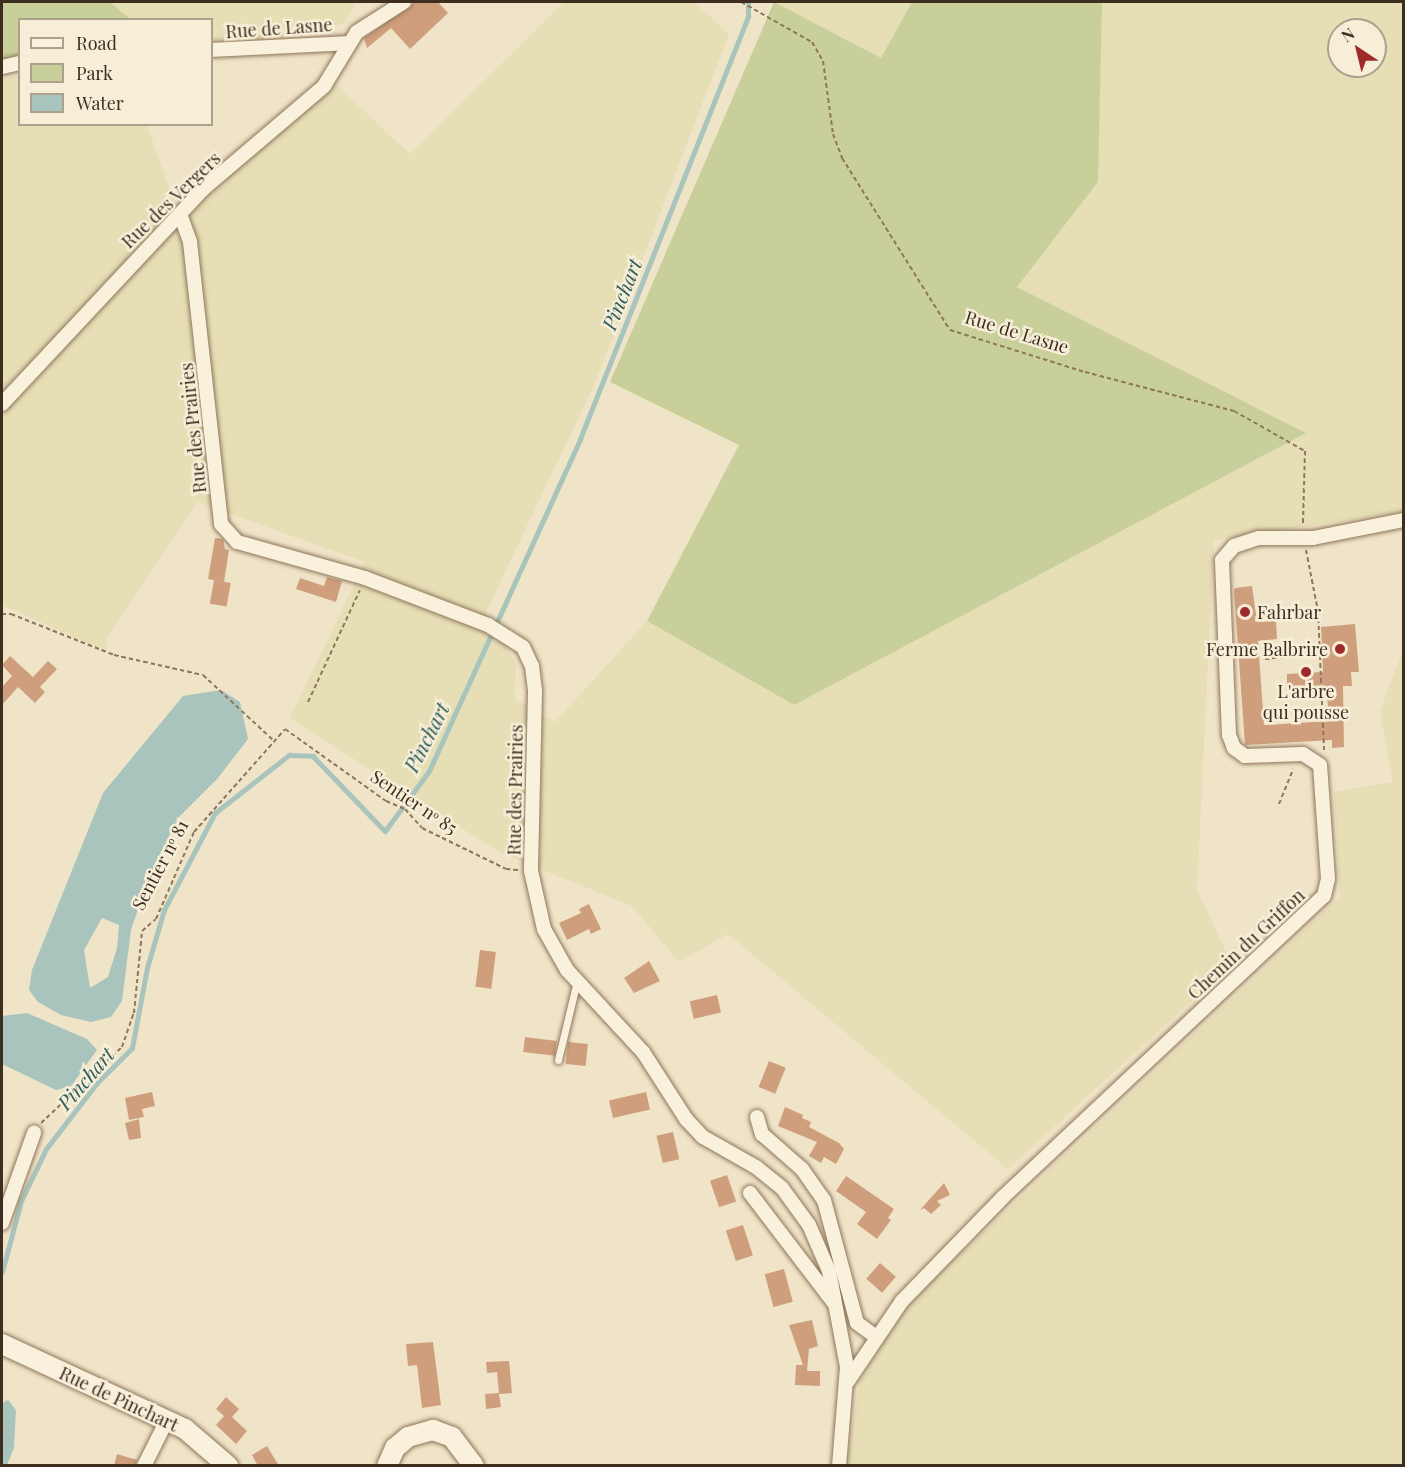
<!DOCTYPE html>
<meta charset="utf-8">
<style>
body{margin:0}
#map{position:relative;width:1405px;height:1467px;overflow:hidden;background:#f0e4c8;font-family:"Playfair Display",serif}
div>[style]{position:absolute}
.farmland>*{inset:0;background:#e6deb5}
.green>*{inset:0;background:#c9cf9b}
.water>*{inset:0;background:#a9c4bc}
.stream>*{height:4.5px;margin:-2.25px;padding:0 2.25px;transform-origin:2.25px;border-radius:2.25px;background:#a9c4bc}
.building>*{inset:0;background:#cf9f7d;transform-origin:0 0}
.path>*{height:2px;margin-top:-1px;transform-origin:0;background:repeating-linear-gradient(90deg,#8d765c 0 4.5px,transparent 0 7.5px)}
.roads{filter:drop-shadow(0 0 2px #8d765c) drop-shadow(0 0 2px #8d765c)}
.lane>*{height:7px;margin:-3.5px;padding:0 3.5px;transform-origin:3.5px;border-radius:3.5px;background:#faf1dc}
.street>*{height:14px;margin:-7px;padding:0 7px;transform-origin:7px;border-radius:7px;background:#faf1dc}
.secondary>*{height:20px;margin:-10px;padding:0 10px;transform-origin:10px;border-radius:10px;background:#faf1dc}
.dots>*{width:16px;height:16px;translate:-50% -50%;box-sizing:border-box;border:3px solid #f7eed8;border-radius:50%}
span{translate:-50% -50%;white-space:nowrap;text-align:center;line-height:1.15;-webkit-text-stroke:5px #f7eed8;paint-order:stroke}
.street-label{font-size:18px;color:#3d2e20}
.poi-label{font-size:18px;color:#3d2e20}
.left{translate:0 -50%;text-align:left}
.right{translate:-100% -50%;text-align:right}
.water-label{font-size:20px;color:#2f5d5a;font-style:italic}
.frame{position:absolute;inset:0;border:3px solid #3d2e20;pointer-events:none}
.legend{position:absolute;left:18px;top:18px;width:195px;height:108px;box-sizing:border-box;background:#f7eed8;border:2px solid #ada18e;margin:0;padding:8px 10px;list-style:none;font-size:18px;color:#3d2e20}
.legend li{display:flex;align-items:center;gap:12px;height:30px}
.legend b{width:30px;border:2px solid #ada18e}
.north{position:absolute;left:1327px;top:18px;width:60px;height:60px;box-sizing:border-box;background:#f7eed8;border:2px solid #ada18e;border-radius:50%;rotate:325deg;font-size:16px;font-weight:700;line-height:24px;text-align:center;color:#3d2e20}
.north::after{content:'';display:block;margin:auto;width:21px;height:27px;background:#9e2a2b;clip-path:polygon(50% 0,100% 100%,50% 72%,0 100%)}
</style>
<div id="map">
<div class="farmland">
<div style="clip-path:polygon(110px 2px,357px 2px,344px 23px,270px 44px,212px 41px,212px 20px,130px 19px)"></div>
<div style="clip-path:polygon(evenodd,564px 2px,694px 2px,729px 34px,595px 383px,486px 612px,516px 664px,515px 699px,555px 722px,647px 621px,794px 705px,1306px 433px,1017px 287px,1098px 182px,774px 2px,1403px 2px,1403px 512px,1214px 540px,1197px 890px,1232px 964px,1008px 1169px,728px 934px,679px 962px,632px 906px,499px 852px,290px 718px,365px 562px,197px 502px,107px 638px,105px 651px,2px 605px,2px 79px,19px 76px,20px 124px,147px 125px,179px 216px,199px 203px,331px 80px,410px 154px,564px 2px,1339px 30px,1375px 30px,1375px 66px,1339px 66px,1339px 30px)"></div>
<div style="clip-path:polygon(1403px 650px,1403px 1465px,846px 1466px,860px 1380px,904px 1307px,1340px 897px,1334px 792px,1393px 782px,1380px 711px)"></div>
</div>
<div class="green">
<div style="clip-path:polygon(2px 2px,110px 2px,130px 19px,20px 20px,19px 58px,2px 61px)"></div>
<div style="clip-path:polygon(774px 2px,881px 58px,912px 2px,1102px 2px,1098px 182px,1017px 287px,1306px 433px,794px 705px,647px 621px,739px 445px,610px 382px)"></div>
</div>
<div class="water">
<div style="clip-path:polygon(evenodd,221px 690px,240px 702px,248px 739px,218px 778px,178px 818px,149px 877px,131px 930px,122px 1001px,111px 1017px,91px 1022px,61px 1015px,38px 1002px,29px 990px,32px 970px,103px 793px,183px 696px,221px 690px,102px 918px,119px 925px,117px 948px,108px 977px,90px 988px,84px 950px,102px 918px)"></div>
<div style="clip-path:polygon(27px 1013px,87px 1039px,97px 1050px,71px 1086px,56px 1090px,2px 1064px,2px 1016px)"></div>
<div style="clip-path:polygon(8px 1400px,16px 1410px,14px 1448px,7px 1465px,2px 1465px,2px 1403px)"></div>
</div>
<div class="stream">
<div style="left:2px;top:1272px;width:73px;rotate:-75deg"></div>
<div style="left:21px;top:1201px;width:58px;rotate:-64.3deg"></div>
<div style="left:46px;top:1149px;width:83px;rotate:-52.3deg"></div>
<div style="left:97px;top:1083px;width:49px;rotate:-45deg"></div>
<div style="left:132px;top:1048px;width:81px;rotate:-79.4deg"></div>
<div style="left:147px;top:968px;width:60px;rotate:-73.7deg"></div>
<div style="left:164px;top:910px;width:110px;rotate:-62.3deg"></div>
<div style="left:215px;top:813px;width:94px;rotate:-38.1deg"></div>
<div style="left:289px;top:755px;width:24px;rotate:2deg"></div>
<div style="left:313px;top:756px;width:104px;rotate:46.2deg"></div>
<div style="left:385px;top:831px;width:74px;rotate:-53.7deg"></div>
<div style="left:429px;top:771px;width:365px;rotate:-65.5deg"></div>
<div style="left:580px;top:439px;width:455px;rotate:-68.3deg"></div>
<div style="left:748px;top:16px;width:14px;rotate:-90deg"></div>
</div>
<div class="building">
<div style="clip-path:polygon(415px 2px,438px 2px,448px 13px,410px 49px,391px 28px,367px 48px,364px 38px)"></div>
<div style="clip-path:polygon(215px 538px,223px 539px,225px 549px,229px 550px,224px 582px,208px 579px)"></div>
<div style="clip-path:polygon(327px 577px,342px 581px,336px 602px,296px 589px,300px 578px,324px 586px)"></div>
<div style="left:214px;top:580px;width:17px;height:24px;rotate:10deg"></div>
<div style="clip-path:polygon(1252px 586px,1257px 622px,1276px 621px,1277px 639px,1258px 641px,1264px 725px,1329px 721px,1327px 694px,1287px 695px,1287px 674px,1323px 672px,1321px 627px,1355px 624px,1359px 672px,1351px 672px,1352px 686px,1343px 686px,1344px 747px,1332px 748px,1332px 740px,1245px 745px,1234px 591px,1235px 588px)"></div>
<div style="clip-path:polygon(10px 656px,33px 677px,48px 661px,57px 669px,40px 687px,45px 692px,35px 703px,18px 687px,2px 705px,2px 687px,12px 676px,2px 665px)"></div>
<div style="clip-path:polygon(589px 904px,601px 929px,591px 934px,589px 929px,567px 940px,559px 923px,581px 913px,579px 909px)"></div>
<div style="left:480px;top:950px;width:16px;height:37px;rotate:7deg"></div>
<div style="clip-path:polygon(649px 961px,660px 981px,634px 993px,624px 978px)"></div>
<div style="left:717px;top:995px;width:18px;height:28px;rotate:77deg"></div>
<div style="left:525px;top:1037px;width:32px;height:15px;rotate:7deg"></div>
<div style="left:568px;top:1042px;width:20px;height:22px;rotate:6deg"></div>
<div style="left:769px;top:1061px;width:18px;height:28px;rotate:22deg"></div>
<div style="clip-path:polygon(152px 1092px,155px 1106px,142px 1109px,144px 1117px,129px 1120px,125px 1098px)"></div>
<div style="left:646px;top:1092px;width:18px;height:38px;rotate:77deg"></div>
<div style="clip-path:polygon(785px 1107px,803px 1115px,802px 1118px,811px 1122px,809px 1127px,839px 1143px,844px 1149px,836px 1164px,824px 1157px,821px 1163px,809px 1156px,817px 1142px,778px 1126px)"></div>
<div style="clip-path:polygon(139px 1119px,141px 1138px,129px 1140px,125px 1123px)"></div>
<div style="left:673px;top:1132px;width:28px;height:17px;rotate:77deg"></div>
<div style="left:727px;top:1175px;width:28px;height:18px;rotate:71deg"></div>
<div style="clip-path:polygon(846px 1176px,894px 1209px,888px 1218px,891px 1220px,877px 1239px,857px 1224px,866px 1212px,836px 1191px)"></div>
<div style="clip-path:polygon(944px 1183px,950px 1195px,937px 1201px,941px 1205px,931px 1214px,924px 1208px,920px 1210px)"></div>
<div style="left:743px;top:1225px;width:32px;height:18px;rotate:72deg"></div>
<div style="left:880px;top:1263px;width:21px;height:21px;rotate:41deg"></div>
<div style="left:784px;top:1269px;width:34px;height:20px;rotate:75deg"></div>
<div style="clip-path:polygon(812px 1320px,818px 1346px,809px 1349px,807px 1371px,820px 1371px,820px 1386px,795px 1385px,796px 1365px,803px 1365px,789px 1325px)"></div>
<div style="clip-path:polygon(433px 1342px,441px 1405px,422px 1408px,417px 1365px,408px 1366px,406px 1344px)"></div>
<div style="clip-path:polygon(509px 1361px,512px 1393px,499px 1394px,501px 1407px,486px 1409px,485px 1394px,499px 1393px,497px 1372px,487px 1373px,486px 1362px)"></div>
<div style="clip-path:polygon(226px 1397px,239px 1409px,232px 1417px,247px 1431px,236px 1444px,216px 1425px,224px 1416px,216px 1409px)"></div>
<div style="clip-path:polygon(267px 1446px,279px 1466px,258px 1466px,252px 1455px)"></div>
<div style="clip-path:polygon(117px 1454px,137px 1460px,135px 1466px,114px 1466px)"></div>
</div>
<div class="path">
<div style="left:741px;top:2px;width:81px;rotate:29.4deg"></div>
<div style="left:812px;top:42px;width:22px;rotate:60deg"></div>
<div style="left:823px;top:61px;width:74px;rotate:82.2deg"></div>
<div style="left:833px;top:134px;width:26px;rotate:69deg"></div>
<div style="left:842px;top:158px;width:203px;rotate:57.9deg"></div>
<div style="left:950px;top:330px;width:141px;rotate:17.3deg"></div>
<div style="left:1085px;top:372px;width:154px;rotate:14.7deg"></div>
<div style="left:1234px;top:411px;width:81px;rotate:29.4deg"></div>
<div style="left:1305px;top:451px;width:73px;rotate:91.6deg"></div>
<div style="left:1306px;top:550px;width:62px;rotate:78.9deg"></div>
<div style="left:1318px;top:611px;width:139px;rotate:87.5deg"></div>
<div style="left:2px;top:614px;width:9px"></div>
<div style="left:11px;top:614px;width:111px;rotate:21.7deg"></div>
<div style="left:114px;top:655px;width:91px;rotate:12.7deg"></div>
<div style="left:203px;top:675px;width:97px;rotate:42.9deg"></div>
<div style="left:1265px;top:659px;width:56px;rotate:-5.1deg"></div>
<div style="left:308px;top:702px;width:123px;rotate:-65.1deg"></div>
<div style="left:1279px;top:804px;width:38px;rotate:-68deg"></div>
<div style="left:41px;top:1123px;width:111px;rotate:-43.2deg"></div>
<div style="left:122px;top:1047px;width:36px;rotate:-71deg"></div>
<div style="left:134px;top:1013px;width:82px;rotate:-84.4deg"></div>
<div style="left:142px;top:931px;width:18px;rotate:-41deg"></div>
<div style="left:156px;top:919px;width:95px;rotate:-66.4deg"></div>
<div style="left:194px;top:832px;width:137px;rotate:-48.5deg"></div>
<div style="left:285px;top:729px;width:124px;rotate:35.5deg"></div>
<div style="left:386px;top:801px;width:21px;rotate:23deg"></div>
<div style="left:405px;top:809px;width:25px;rotate:48deg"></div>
<div style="left:422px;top:828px;width:93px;rotate:26deg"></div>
<div style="left:506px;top:869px;width:12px;rotate:5deg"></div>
</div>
<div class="roads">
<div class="lane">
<div style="left:558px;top:1060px;width:81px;rotate:-76.5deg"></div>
</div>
<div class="street">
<div style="left:212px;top:50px;width:137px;rotate:-2.9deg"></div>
<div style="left:2px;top:67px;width:18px;rotate:-13deg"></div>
<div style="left:180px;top:214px;width:30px;rotate:70deg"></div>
<div style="left:190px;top:242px;width:284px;rotate:83.7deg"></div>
<div style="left:221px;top:524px;width:24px;rotate:48deg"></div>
<div style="left:237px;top:542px;width:133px;rotate:15.7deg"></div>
<div style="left:365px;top:578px;width:132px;rotate:20.9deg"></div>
<div style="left:488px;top:625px;width:41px;rotate:32.2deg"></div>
<div style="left:523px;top:647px;width:21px;rotate:65deg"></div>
<div style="left:532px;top:666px;width:26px;rotate:83deg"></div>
<div style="left:535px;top:692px;width:179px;rotate:91.3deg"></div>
<div style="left:531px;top:871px;width:59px;rotate:77.4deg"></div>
<div style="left:544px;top:929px;width:47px;rotate:60.7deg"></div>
<div style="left:567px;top:970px;width:112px;rotate:47.2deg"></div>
<div style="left:643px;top:1052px;width:80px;rotate:57.3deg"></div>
<div style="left:686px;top:1119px;width:25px;rotate:47deg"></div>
<div style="left:703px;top:1137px;width:61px;rotate:29.5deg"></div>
<div style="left:756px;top:1167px;width:33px;rotate:39deg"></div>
<div style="left:782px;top:1188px;width:46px;rotate:53.9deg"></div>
<div style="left:809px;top:1225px;width:50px;rotate:66.5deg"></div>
<div style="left:829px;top:1271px;width:98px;rotate:79.4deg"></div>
<div style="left:847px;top:1367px;width:99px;rotate:94.6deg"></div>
<div style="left:2px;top:404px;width:293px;rotate:-46.9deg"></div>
<div style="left:202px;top:190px;width:160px;rotate:-40.4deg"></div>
<div style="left:324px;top:86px;width:63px;rotate:-58.6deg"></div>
<div style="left:357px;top:32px;width:56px;rotate:-32.6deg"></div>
<div style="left:757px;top:1117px;width:18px;rotate:74deg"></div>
<div style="left:762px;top:1134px;width:53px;rotate:41.2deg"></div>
<div style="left:802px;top:1169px;width:38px;rotate:55deg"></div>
<div style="left:824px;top:1200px;width:127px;rotate:75deg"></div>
<div style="left:857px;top:1323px;width:24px;rotate:36deg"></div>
<div style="left:750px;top:1193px;width:138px;rotate:52.6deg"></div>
<div style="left:2px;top:1223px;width:96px;rotate:-70.4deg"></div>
<div style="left:848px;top:1381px;width:97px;rotate:-56deg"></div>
<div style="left:902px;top:1301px;width:144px;rotate:-45.8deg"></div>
<div style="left:1002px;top:1198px;width:441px;rotate:-43.2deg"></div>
<div style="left:1324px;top:896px;width:17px;rotate:-77deg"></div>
<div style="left:1328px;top:879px;width:114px;rotate:-94deg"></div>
<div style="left:1320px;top:765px;width:20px;rotate:-147deg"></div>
<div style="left:1303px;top:754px;width:58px;rotate:178deg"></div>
<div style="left:1245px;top:756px;width:14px;rotate:-144deg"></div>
<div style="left:1234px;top:748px;width:14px;rotate:-111deg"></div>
<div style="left:1229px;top:735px;width:175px;rotate:-92.3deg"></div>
<div style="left:1222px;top:560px;width:18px;rotate:-49deg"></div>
<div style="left:1234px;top:546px;width:26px;rotate:-18deg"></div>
<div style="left:1259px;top:538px;width:54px"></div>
<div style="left:1313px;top:538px;width:93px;rotate:-11.2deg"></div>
<div style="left:144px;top:1466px;width:51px;rotate:-63.4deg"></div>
</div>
<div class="secondary">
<div style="left:2px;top:1344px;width:202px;rotate:24.9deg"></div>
<div style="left:185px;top:1429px;width:57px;rotate:40.7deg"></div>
<div style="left:387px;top:1466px;width:20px;rotate:-66deg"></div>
<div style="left:395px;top:1448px;width:17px;rotate:-40deg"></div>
<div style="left:408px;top:1437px;width:26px;rotate:-16deg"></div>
<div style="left:433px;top:1430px;width:20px;rotate:20deg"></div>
<div style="left:452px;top:1437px;width:36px;rotate:53deg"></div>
</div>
</div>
<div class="dots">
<div style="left:1245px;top:612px;background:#9e2a2b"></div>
<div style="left:1340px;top:649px;background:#9e2a2b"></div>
<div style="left:1306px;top:672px;background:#9e2a2b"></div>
</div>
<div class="street-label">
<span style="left:279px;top:28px;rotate:-4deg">Rue de Lasne</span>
<span style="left:171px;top:200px;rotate:-44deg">Rue des Vergers</span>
<span style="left:1017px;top:332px;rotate:17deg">Rue de Lasne</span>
<span style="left:193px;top:428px;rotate:-96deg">Rue des Prairies</span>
<span style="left:515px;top:790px;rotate:-89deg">Rue des Prairies</span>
<span style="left:414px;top:802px;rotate:34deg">Sentier nᵒ 85</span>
<span style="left:160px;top:865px;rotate:-62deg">Sentier nᵒ 81</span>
<span style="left:1246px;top:944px;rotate:-43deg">Chemin du Griffon</span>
<span style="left:119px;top:1399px;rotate:25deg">Rue de Pinchart</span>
</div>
<div class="poi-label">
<span class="left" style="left:1257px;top:612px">Fahrbar</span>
<span class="right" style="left:1328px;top:649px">Ferme Balbrire</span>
<span style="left:1306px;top:702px">L'arbre<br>qui pousse</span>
</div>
<div class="water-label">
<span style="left:621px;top:294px;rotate:-68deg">Pinchart</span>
<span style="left:426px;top:737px;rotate:-63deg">Pinchart</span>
<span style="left:85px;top:1078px;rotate:-49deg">Pinchart</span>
</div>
<div class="frame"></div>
<ul class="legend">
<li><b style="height:8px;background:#faf1dc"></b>Road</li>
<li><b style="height:16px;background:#c9cf9b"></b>Park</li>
<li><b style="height:16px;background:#a9c4bc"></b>Water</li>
</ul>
<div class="north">N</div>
</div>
